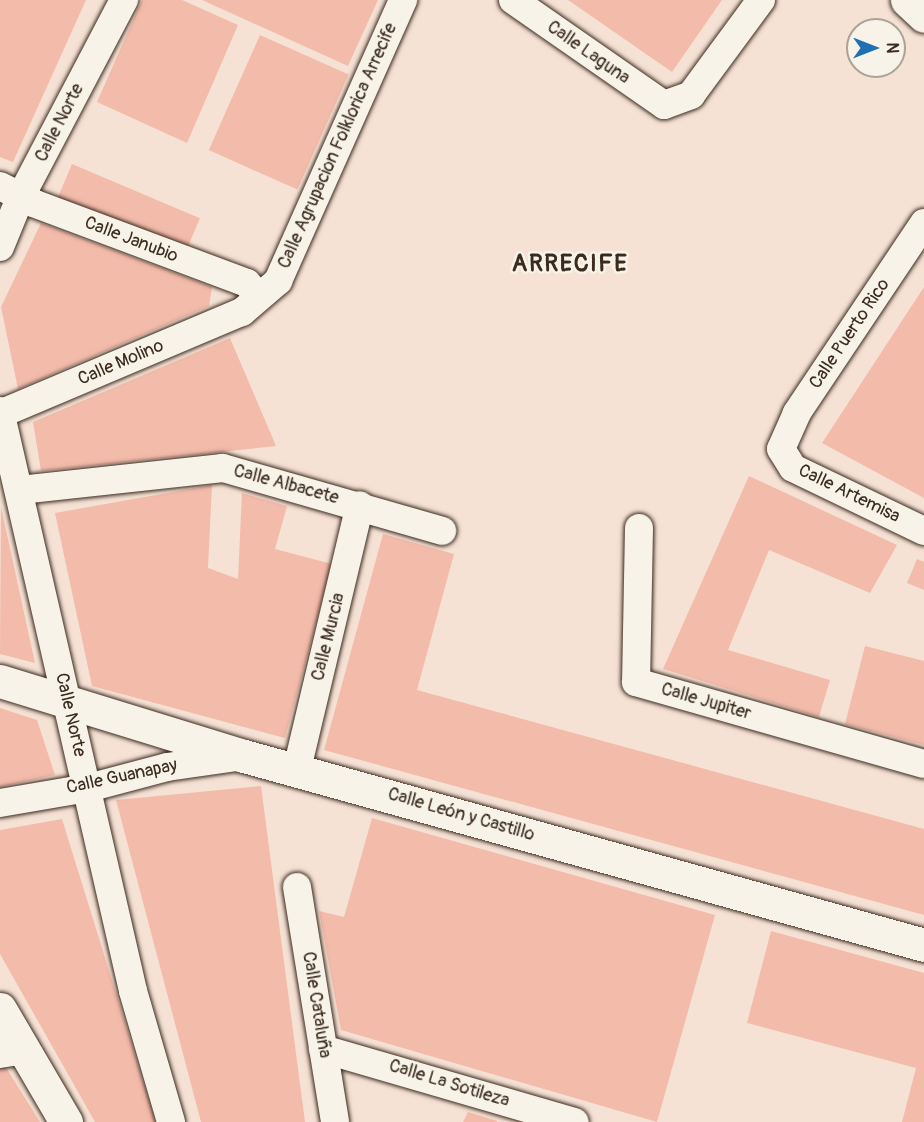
<!DOCTYPE html>
<meta charset="utf-8">
<style>
body{margin:0}
#map{position:relative;width:924px;height:1122px;overflow:hidden;background:#f6e2d5;font-family:Pangolin,sans-serif}
div>[style]{position:absolute}
.building>*{inset:0;background:#f3bbaa;transform-origin:0 0}
.roads{filter:drop-shadow(0 0 2px #3b2a1e) drop-shadow(0 0 2px #3b2a1e)}
.street>*{height:28px;margin:-14px;padding:0 14px;transform-origin:14px;border-radius:14px;background:#f7f3e8}
.secondary>*{height:33px;margin:-16.5px;padding:0 16.5px;transform-origin:16.5px;border-radius:16.5px;background:#f7f3e8}
span{translate:-50% -50%;white-space:nowrap;text-align:center;line-height:1.15;-webkit-text-stroke:5px #f7f3e8;paint-order:stroke}
.street-label{font-size:18px;color:#3b2a1e}
.district-label{font-size:24px;color:#3b2a1e;font-weight:700;letter-spacing:1.5px}
.north{position:absolute;left:846px;top:18px;width:60px;height:60px;box-sizing:border-box;background:#f7f3e8;border:2px solid #aca397;border-radius:50%;rotate:90deg;font-size:16px;font-weight:700;line-height:24px;text-align:center;color:#3b2a1e}
.north::after{content:'';display:block;margin:auto;width:21px;height:27px;background:#1f6fb2;clip-path:polygon(50% 0,100% 100%,50% 72%,0 100%)}
</style>
<div id="map">
<div class="building">
<div style="clip-path:polygon(0 0,86px 0,13px 162px,0 157px)"></div>
<div style="clip-path:polygon(142px 0,182px 0,238px 25px,187px 143px,97px 102px)"></div>
<div style="clip-path:polygon(202px 0,378px 0,348px 66px)"></div>
<div style="clip-path:polygon(568px 0,722px 0,672px 72px)"></div>
<div style="left:260px;top:35px;width:97px;height:126px;rotate:24deg"></div>
<div style="left:72px;top:164px;width:139px;height:38px;rotate:23deg"></div>
<div style="clip-path:polygon(41px 223px,212px 287px,209px 306px,18px 389px,1px 307px)"></div>
<div style="clip-path:polygon(924px 287px,924px 498px,822px 443px)"></div>
<div style="clip-path:polygon(230px 338px,276px 446px,41px 471px,33px 422px)"></div>
<div style="clip-path:polygon(749px 476px,897px 545px,870px 593px,769px 550px,728px 650px,830px 680px,819px 717px,663px 669px)"></div>
<div style="clip-path:polygon(212px 485px,208px 568px,238px 579px,242px 493px,287px 506px,275px 549px,332px 564px,285px 738px,92px 686px,55px 513px)"></div>
<div style="clip-path:polygon(1px 507px,35px 663px,0 654px)"></div>
<div style="clip-path:polygon(383px 534px,454px 554px,417px 690px,924px 829px,924px 915px,324px 750px)"></div>
<div style="clip-path:polygon(917px 559px,924px 562px,924px 590px,907px 583px)"></div>
<div style="clip-path:polygon(865px 646px,924px 661px,924px 745px,845px 724px)"></div>
<div style="clip-path:polygon(0 708px,37px 720px,55px 775px,0 787px)"></div>
<div style="clip-path:polygon(261px 786px,305px 1122px,201px 1122px,116px 800px)"></div>
<div style="clip-path:polygon(372px 818px,715px 915px,657px 1122px,341px 1030px,319px 911px,344px 917px)"></div>
<div style="clip-path:polygon(62px 819px,156px 1122px,95px 1122px,0 954px,0 830px)"></div>
<div style="clip-path:polygon(771px 931px,924px 973px,924px 1122px,902px 1122px,916px 1068px,747px 1023px)"></div>
<div style="clip-path:polygon(5px 1066px,40px 1122px,0 1122px,0 1067px)"></div>
<div style="clip-path:polygon(468px 1112px,497px 1121px,497px 1122px,463px 1122px)"></div>
</div>
<div class="roads">
<div class="street">
<div style="left:513px;top:0;width:184px;rotate:34.8deg"></div>
<div style="left:664px;top:105px;width:29px;rotate:-20deg"></div>
<div style="left:691px;top:95px;width:118px;rotate:-53.6deg"></div>
<div style="left:0;top:186px;width:37px;rotate:27deg"></div>
<div style="left:33px;top:203px;width:228px;rotate:20.5deg"></div>
<div style="left:247px;top:283px;width:18px;rotate:49deg"></div>
<div style="left:924px;top:223px;width:229px;rotate:123.8deg"></div>
<div style="left:797px;top:413px;width:39px;rotate:114deg"></div>
<div style="left:781px;top:449px;width:22px;rotate:58deg"></div>
<div style="left:793px;top:468px;width:145px;rotate:25.7deg"></div>
<div style="left:0;top:247px;width:53px;rotate:-67.8deg"></div>
<div style="left:20px;top:198px;width:224px;rotate:-62.3deg"></div>
<div style="left:0;top:411px;width:595px;rotate:77.08deg"></div>
<div style="left:133px;top:991px;width:136px;rotate:73.8deg"></div>
<div style="left:0;top:414px;width:263px;rotate:-22.9deg"></div>
<div style="left:242px;top:312px;width:48px;rotate:-40.7deg"></div>
<div style="left:278px;top:281px;width:308px;rotate:-66deg"></div>
<div style="left:20px;top:490px;width:204px;rotate:-6.2deg"></div>
<div style="left:223px;top:468px;width:228px;rotate:16deg"></div>
<div style="left:639px;top:528px;width:154px;rotate:91.1deg"></div>
<div style="left:636px;top:682px;width:299px;rotate:15.9deg"></div>
<div style="left:297px;top:769px;width:271px;rotate:-76.6deg"></div>
<div style="left:0;top:803px;width:89px;rotate:-9.7deg"></div>
<div style="left:88px;top:788px;width:82px;rotate:-14.9deg"></div>
<div style="left:167px;top:767px;width:76px;rotate:-8.3deg"></div>
<div style="left:297px;top:887px;width:238px;rotate:80.8deg"></div>
<div style="left:323px;top:1049px;width:262px;rotate:16.2deg"></div>
<div style="left:0;top:1054px;width:24px;rotate:-9deg"></div>
</div>
<div class="secondary">
<div style="left:907px;top:0;width:23px;rotate:43deg"></div>
<div style="left:0;top:681px;width:255px;rotate:17.1deg"></div>
<div style="left:244px;top:756px;width:706px;rotate:15.53deg"></div>
<div style="left:0;top:1009px;width:131px;rotate:59.7deg"></div>
</div>
</div>
<div class="street-label">
<span style="left:588px;top:53px;rotate:35deg">Calle Laguna</span>
<span style="left:60px;top:123px;rotate:-63deg">Calle Norte</span>
<span style="left:338px;top:146px;rotate:-66deg">Calle Agrupacion Folklorica Arrecife</span>
<span style="left:131px;top:240px;rotate:21deg">Calle Janubio</span>
<span style="left:850px;top:334px;rotate:-56deg">Calle Puerto Rico</span>
<span style="left:121px;top:363px;rotate:-23deg">Calle Molino</span>
<span style="left:286px;top:485px;rotate:15deg">Calle Albacete</span>
<span style="left:849px;top:494px;rotate:26deg">Calle Artemisa</span>
<span style="left:329px;top:637px;rotate:-76deg">Calle Murcia</span>
<span style="left:706px;top:702px;rotate:16deg">Calle Jupiter</span>
<span style="left:70px;top:715px;rotate:77deg">Calle Norte</span>
<span style="left:122px;top:777px;rotate:-12deg">Calle Guanapay</span>
<span style="left:461px;top:815px;rotate:16deg">Calle León y Castillo</span>
<span style="left:316px;top:1005px;rotate:81deg">Calle Cataluña</span>
<span style="left:449px;top:1084px;rotate:17deg">Calle La Sotileza</span>
</div>
<div class="district-label">
<span style="left:570px;top:264px">ARRECIFE</span>
</div>
<div class="north">N</div>
</div>
